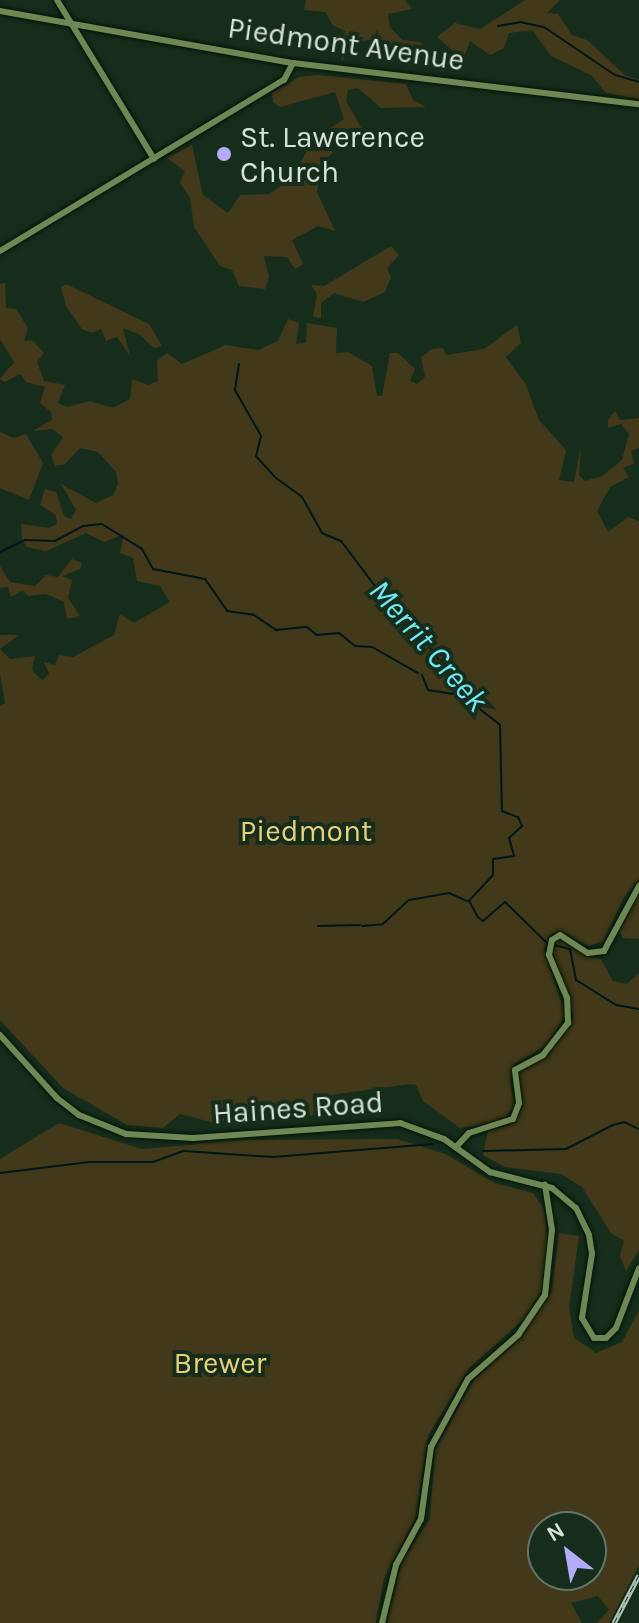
<!DOCTYPE html>
<style>
body{margin:0}
#map{position:relative;width:639px;height:1623px;overflow:hidden;background:#172d1c;font-family:Karla,sans-serif}
div>[style]{position:absolute}
.green>*{inset:0;background:#413919}
.stream>*{height:2px;margin:-1px;padding:0 1px;transform-origin:1px;border-radius:1px;background:#001719}
.roads{filter:drop-shadow(0 0 2px #021506) drop-shadow(0 0 2px #021506)}
.secondary>*{height:6px;margin:-3px;padding:0 3px;transform-origin:3px;border-radius:3px;background:#6e8755}
.rail>*{height:5px;margin-top:-2.5px;transform-origin:0;background:repeating-linear-gradient(90deg,#172d1c 0 6px,#b5c4b8 0 12px);box-sizing:border-box;border-block:2px solid #b5c4b8}
.dots>*{width:22px;height:22px;translate:-50% -50%;box-sizing:border-box;border:4px solid #172d1c;border-radius:50%}
span{translate:-50% -50%;white-space:nowrap;text-align:center;line-height:1.15;-webkit-text-stroke:8px #172d1c;paint-order:stroke}
.street-label{font-size:30px;color:#d6e3d8}
.poi-label{font-size:30px;color:#d6e3d8}
.left{translate:0 -50%;text-align:left}
.park-label{font-size:30px;color:#e7d079}
.water-label{font-size:32px;color:#6fe9f6;font-style:italic}
.north{position:absolute;left:527px;top:1511px;width:80px;height:80px;box-sizing:border-box;background:#172d1c;border:2px solid #637667;border-radius:50%;rotate:329deg;font-size:22px;font-weight:700;line-height:32px;text-align:center;color:#d6e3d8}
.north::after{content:'';display:block;margin:auto;width:28px;height:36px;background:#b3adf9;clip-path:polygon(50% 0,100% 100%,50% 72%,0 100%)}
</style>
<div id="map">
<div class="green">
<div style="clip-path:polygon(306px 0,405px 0,412px 9px,388px 14px,390px 27px,402px 40px,420px 42px,429px 53px,412px 61px,407px 44px,387px 47px,375px 39px,351px 43px,342px 62px,341px 48px,330px 39px,343px 37px,345px 31px,332px 25px,326px 12px,304px 10px)"></div>
<div style="clip-path:polygon(525px 0,560px 0,547px 13px,558px 14px,572px 35px,587px 40px,625px 75px,639px 80px,639px 99px,606px 93px,591px 75px,551px 56px,532px 30px,509px 33px,504px 48px,490px 55px,470px 41px,463px 60px,437px 37px,455px 23px,480px 29px)"></div>
<div style="clip-path:polygon(318px 75px,406px 84px,413px 100px,426px 107px,381px 108px,358px 88px,348px 90px,346px 101px,363px 131px,326px 147px,333px 152px,322px 164px,317px 192px,335px 231px,318px 226px,292px 240px,303px 264px,295px 269px,287px 257px,264px 256px,269px 277px,265px 289px,239px 286px,232px 270px,220px 266px,194px 227px,190px 198px,180px 183px,185px 171px,167px 158px,192px 145px,203px 195px,228px 213px,240px 195px,269px 194px,290px 180px,314px 139px,344px 119px,335px 92px,280px 107px,273px 102px,272px 93px,279px 89px,299px 77px)"></div>
<div style="clip-path:polygon(391px 246px,399px 255px,387px 268px,391px 277px,385px 292px,363px 302px,334px 293px,321px 303px,321px 318px,313px 317px,317px 294px,311px 285px,324px 286px)"></div>
<div style="clip-path:polygon(5px 283px,6px 308px,16px 309px,28px 328px,24px 341px,32px 340px,44px 353px,37px 362px,44px 381px,65px 385px,58px 403px,67px 407px,90px 401px,113px 408px,130px 399px,132px 379px,149px 385px,158px 381px,157px 361px,167px 353px,182px 364px,226px 345px,258px 350px,278px 341px,288px 319px,299px 323px,296px 344px,306px 343px,307px 323px,337px 328px,336px 353px,348px 352px,372px 366px,377px 396px,382px 396px,390px 353px,398px 353px,415px 369px,410px 381px,417px 384px,425px 377px,421px 357px,432px 349px,443px 348px,446px 355px,484px 349px,517px 325px,521px 343px,506px 357px,526px 385px,539px 420px,566px 450px,559px 480px,574px 482px,581px 446px,579px 475px,585px 481px,602px 476px,622px 460px,629px 434px,621px 424px,608px 428px,608px 420px,615px 411px,620px 420px,639px 418px,639px 448px,631px 451px,634px 464px,623px 468px,629px 477px,610px 487px,597px 511px,608px 532px,628px 517px,639px 521px,639px 880px,624px 897px,603px 941px,589px 946px,559px 930px,548px 937px,544px 950px,565px 1015px,547px 1045px,514px 1064px,510px 1079px,514px 1107px,500px 1122px,460px 1128px,423px 1101px,416px 1085px,410px 1084px,331px 1095px,311px 1116px,266px 1121px,234px 1114px,218px 1124px,180px 1114px,163px 1128px,127px 1125px,63px 1088px,0 1020px,0 706px,5px 703px,0 674px,0 635px,19px 635px,0 649px,10px 659px,35px 656px,32px 670px,42px 680px,49px 674px,44px 662px,55px 665px,59px 655px,73px 657px,114px 635px,120px 614px,134px 623px,170px 602px,160px 586px,137px 581px,133px 558px,120px 553px,124px 534px,104px 542px,86px 533px,46px 551px,27px 547px,22px 539px,21px 524px,49px 528px,57px 524px,56px 515px,40px 505px,45px 489px,56px 492px,64px 516px,71px 519px,76px 510px,61px 484px,96px 503px,113px 495px,118px 484px,116px 472px,98px 452px,80px 448px,65px 464px,55px 466px,51px 455px,63px 437px,52px 429px,33px 431px,52px 420px,51px 412px,40px 403px,45px 387px,26px 382px,20px 374px,5px 382px,0 379px,14px 362px,0 339px,0 284px)"></div>
<div style="clip-path:polygon(66px 284px,149px 324px,162px 346px,154px 348px,139px 334px,123px 328px,130px 356px,117px 337px,106px 341px,101px 329px,92px 333px,82px 329px,66px 306px,61px 287px)"></div>
<div style="clip-path:polygon(0 432px,14px 438px,26px 434px,43px 463px,29px 500px,0 488px)"></div>
<div style="clip-path:polygon(72px 559px,82px 563px,80px 569px,62px 576px,72px 580px,68px 598px,80px 616px,67px 619px,64px 602px,46px 594px,29px 596px,22px 591px,11px 597px,8px 587px,0 588px,0 566px,10px 582px,35px 586px,46px 575px,58px 577px)"></div>
<div style="clip-path:polygon(639px 891px,639px 939px,623px 938px,619px 931px)"></div>
<div style="clip-path:polygon(562px 939px,587px 957px,601px 959px,613px 981px,627px 984px,639px 973px,639px 1250px,626px 1271px,620px 1256px,624px 1241px,611px 1233px,582px 1187px,561px 1174px,505px 1167px,483px 1155px,488px 1131px,510px 1125px,522px 1110px,519px 1069px,546px 1057px,573px 1016px,553px 953px,555px 942px)"></div>
<div style="clip-path:polygon(59px 1123px,142px 1149px,245px 1140px,397px 1139px,446px 1154px,494px 1183px,533px 1193px,544px 1209px,548px 1249px,542px 1289px,525px 1318px,469px 1368px,428px 1436px,415px 1519px,384px 1578px,376px 1623px,0 1623px,0 1159px)"></div>
<div style="clip-path:polygon(evenodd,559px 1233px,579px 1236px,569px 1307px,574px 1338px,596px 1353px,622px 1342px,639px 1311px,639px 1565px,609px 1623px,597px 1623px,609px 1610px,598px 1596px,571px 1603px,582px 1623px,387px 1623px,402px 1561px,430px 1519px,435px 1450px,474px 1380px,519px 1339px,552px 1291px,559px 1233px,543px 1527px,591px 1527px,591px 1575px,543px 1575px,543px 1527px)"></div>
</div>
<div class="stream">
<div style="left:498px;top:26px;width:22px;rotate:-10deg"></div>
<div style="left:520px;top:22px;width:25px;rotate:12deg"></div>
<div style="left:544px;top:27px;width:86px;rotate:34.1deg"></div>
<div style="left:615px;top:75px;width:25px;rotate:16deg"></div>
<div style="left:239px;top:364px;width:26px;rotate:99deg"></div>
<div style="left:235px;top:390px;width:51px;rotate:60.4deg"></div>
<div style="left:261px;top:436px;width:21px;rotate:104deg"></div>
<div style="left:256px;top:456px;width:28px;rotate:48deg"></div>
<div style="left:276px;top:478px;width:32px;rotate:36deg"></div>
<div style="left:302px;top:497px;width:41px;rotate:60.9deg"></div>
<div style="left:322px;top:533px;width:21px;rotate:23deg"></div>
<div style="left:341px;top:541px;width:108px;rotate:52.9deg"></div>
<div style="left:406px;top:627px;width:22px;rotate:34deg"></div>
<div style="left:424px;top:639px;width:45px;rotate:54.9deg"></div>
<div style="left:450px;top:676px;width:21px;rotate:29deg"></div>
<div style="left:468px;top:686px;width:27px;rotate:62deg"></div>
<div style="left:481px;top:710px;width:24px;rotate:38deg"></div>
<div style="left:500px;top:725px;width:86px;rotate:88.7deg"></div>
<div style="left:502px;top:811px;width:17px;rotate:21deg"></div>
<div style="left:518px;top:817px;width:10px;rotate:66deg"></div>
<div style="left:522px;top:826px;width:18px;rotate:137deg"></div>
<div style="left:509px;top:838px;width:19px;rotate:74deg"></div>
<div style="left:514px;top:856px;width:21px;rotate:172deg"></div>
<div style="left:493px;top:859px;width:16px;rotate:90deg"></div>
<div style="left:493px;top:875px;width:35px;rotate:133deg"></div>
<div style="left:469px;top:901px;width:18px;rotate:61deg"></div>
<div style="left:478px;top:917px;width:6px;rotate:39deg"></div>
<div style="left:483px;top:921px;width:29px;rotate:-41deg"></div>
<div style="left:505px;top:902px;width:59px;rotate:44.3deg"></div>
<div style="left:547px;top:943px;width:24px;rotate:15deg"></div>
<div style="left:570px;top:949px;width:32px;rotate:79deg"></div>
<div style="left:576px;top:980px;width:47px;rotate:32deg"></div>
<div style="left:616px;top:1005px;width:23px;rotate:10deg"></div>
<div style="left:0;top:552px;width:28px;rotate:-26deg"></div>
<div style="left:25px;top:540px;width:30px;rotate:2deg"></div>
<div style="left:55px;top:541px;width:32px;rotate:-28deg"></div>
<div style="left:83px;top:526px;width:19px;rotate:-6deg"></div>
<div style="left:102px;top:524px;width:47px;rotate:32deg"></div>
<div style="left:142px;top:549px;width:23px;rotate:61deg"></div>
<div style="left:153px;top:569px;width:53px;rotate:10.9deg"></div>
<div style="left:205px;top:579px;width:39px;rotate:55deg"></div>
<div style="left:227px;top:611px;width:27px;rotate:8deg"></div>
<div style="left:254px;top:615px;width:27px;rotate:34deg"></div>
<div style="left:276px;top:630px;width:31px;rotate:-6deg"></div>
<div style="left:307px;top:627px;width:13px;rotate:39deg"></div>
<div style="left:317px;top:635px;width:22px;rotate:-5deg"></div>
<div style="left:339px;top:633px;width:21px;rotate:39deg"></div>
<div style="left:355px;top:646px;width:17px;rotate:3deg"></div>
<div style="left:372px;top:647px;width:53px;rotate:29.5deg"></div>
<div style="left:422px;top:675px;width:16px;rotate:68deg"></div>
<div style="left:428px;top:690px;width:24px;rotate:9deg"></div>
<div style="left:452px;top:694px;width:15px;rotate:-42deg"></div>
<div style="left:318px;top:926px;width:42px;rotate:-1.4deg"></div>
<div style="left:362px;top:926px;width:21px;rotate:-5deg"></div>
<div style="left:383px;top:924px;width:35px;rotate:-43deg"></div>
<div style="left:409px;top:900px;width:41px;rotate:-9.9deg"></div>
<div style="left:449px;top:893px;width:20px;rotate:24deg"></div>
<div style="left:483px;top:1151px;width:83px;rotate:-1.4deg"></div>
<div style="left:566px;top:1149px;width:53px;rotate:-27.1deg"></div>
<div style="left:613px;top:1125px;width:11px;rotate:-15deg"></div>
<div style="left:624px;top:1122px;width:17px;rotate:25deg"></div>
<div style="left:0;top:1173px;width:90px;rotate:-7deg"></div>
<div style="left:89px;top:1162px;width:64px"></div>
<div style="left:153px;top:1162px;width:33px;rotate:-20deg"></div>
<div style="left:184px;top:1151px;width:89px;rotate:3.9deg"></div>
<div style="left:273px;top:1157px;width:160px;rotate:-4.7deg"></div>
</div>
<div class="roads">
<div class="secondary">
<div style="left:57px;top:0;width:186px;rotate:58.6deg"></div>
<div style="left:0;top:11px;width:298px;rotate:10.1deg"></div>
<div style="left:293px;top:63px;width:348px;rotate:6.8deg"></div>
<div style="left:0;top:251px;width:332px;rotate:-31.1deg"></div>
<div style="left:284px;top:80px;width:19px;rotate:-62deg"></div>
<div style="left:0;top:1035px;width:85px;rotate:47.9deg"></div>
<div style="left:57px;top:1098px;width:28px;rotate:38deg"></div>
<div style="left:79px;top:1115px;width:51px;rotate:22deg"></div>
<div style="left:126px;top:1134px;width:67px;rotate:3.4deg"></div>
<div style="left:193px;top:1138px;width:208px;rotate:-4.1deg"></div>
<div style="left:400px;top:1123px;width:47px;rotate:20deg"></div>
<div style="left:444px;top:1139px;width:57px;rotate:35.7deg"></div>
<div style="left:490px;top:1172px;width:64px;rotate:14.5deg"></div>
<div style="left:552px;top:1188px;width:31px;rotate:40deg"></div>
<div style="left:576px;top:1208px;width:30px;rotate:64deg"></div>
<div style="left:589px;top:1235px;width:19px;rotate:81deg"></div>
<div style="left:592px;top:1254px;width:65px;rotate:98.9deg"></div>
<div style="left:582px;top:1318px;width:23px;rotate:59deg"></div>
<div style="left:594px;top:1338px;width:12px"></div>
<div style="left:606px;top:1338px;width:14px;rotate:-45deg"></div>
<div style="left:616px;top:1328px;width:64px;rotate:-69deg"></div>
<div style="left:456px;top:1147px;width:19px;rotate:-47deg"></div>
<div style="left:469px;top:1133px;width:46px;rotate:-17.7deg"></div>
<div style="left:513px;top:1119px;width:17px;rotate:-69deg"></div>
<div style="left:519px;top:1103px;width:33px;rotate:-97deg"></div>
<div style="left:515px;top:1070px;width:32px;rotate:-28deg"></div>
<div style="left:543px;top:1055px;width:41px;rotate:-52deg"></div>
<div style="left:568px;top:1023px;width:25px;rotate:-92deg"></div>
<div style="left:567px;top:998px;width:47px;rotate:-112.7deg"></div>
<div style="left:549px;top:955px;width:15px;rotate:-79deg"></div>
<div style="left:552px;top:940px;width:9px;rotate:-32deg"></div>
<div style="left:560px;top:935px;width:33px;rotate:33deg"></div>
<div style="left:588px;top:953px;width:16px;rotate:-7deg"></div>
<div style="left:604px;top:951px;width:74px;rotate:-61.7deg"></div>
<div style="left:382px;top:1623px;width:60px;rotate:-76.4deg"></div>
<div style="left:396px;top:1565px;width:52px;rotate:-61.5deg"></div>
<div style="left:421px;top:1519px;width:73px;rotate:-82.1deg"></div>
<div style="left:431px;top:1447px;width:77px;rotate:-61.4deg"></div>
<div style="left:468px;top:1379px;width:67px;rotate:-41.3deg"></div>
<div style="left:518px;top:1335px;width:48px;rotate:-56deg"></div>
<div style="left:545px;top:1295px;width:65px;rotate:-83.9deg"></div>
<div style="left:552px;top:1230px;width:46px;rotate:-98.8deg"></div>
</div>
</div>
<div class="rail">
<div style="left:614px;top:1623px;width:54px;rotate:-62.5deg"></div>
</div>
<div class="dots">
<div style="left:224px;top:154px;background:#b3adf9"></div>
</div>
<div class="street-label">
<span style="left:346px;top:44px;rotate:8deg">Piedmont Avenue</span>
<span style="left:298px;top:1108px;rotate:-4deg">Haines Road</span>
</div>
<div class="poi-label">
<span class="left" style="left:240px;top:154px">St. Lawerence<br>Church</span>
</div>
<div class="park-label">
<span style="left:306px;top:831px">Piedmont</span>
<span style="left:220px;top:1363px">Brewer</span>
</div>
<div class="water-label">
<span style="left:428px;top:646px;rotate:49deg">Merrit Creek</span>
</div>
<div class="north">N</div>
</div>
